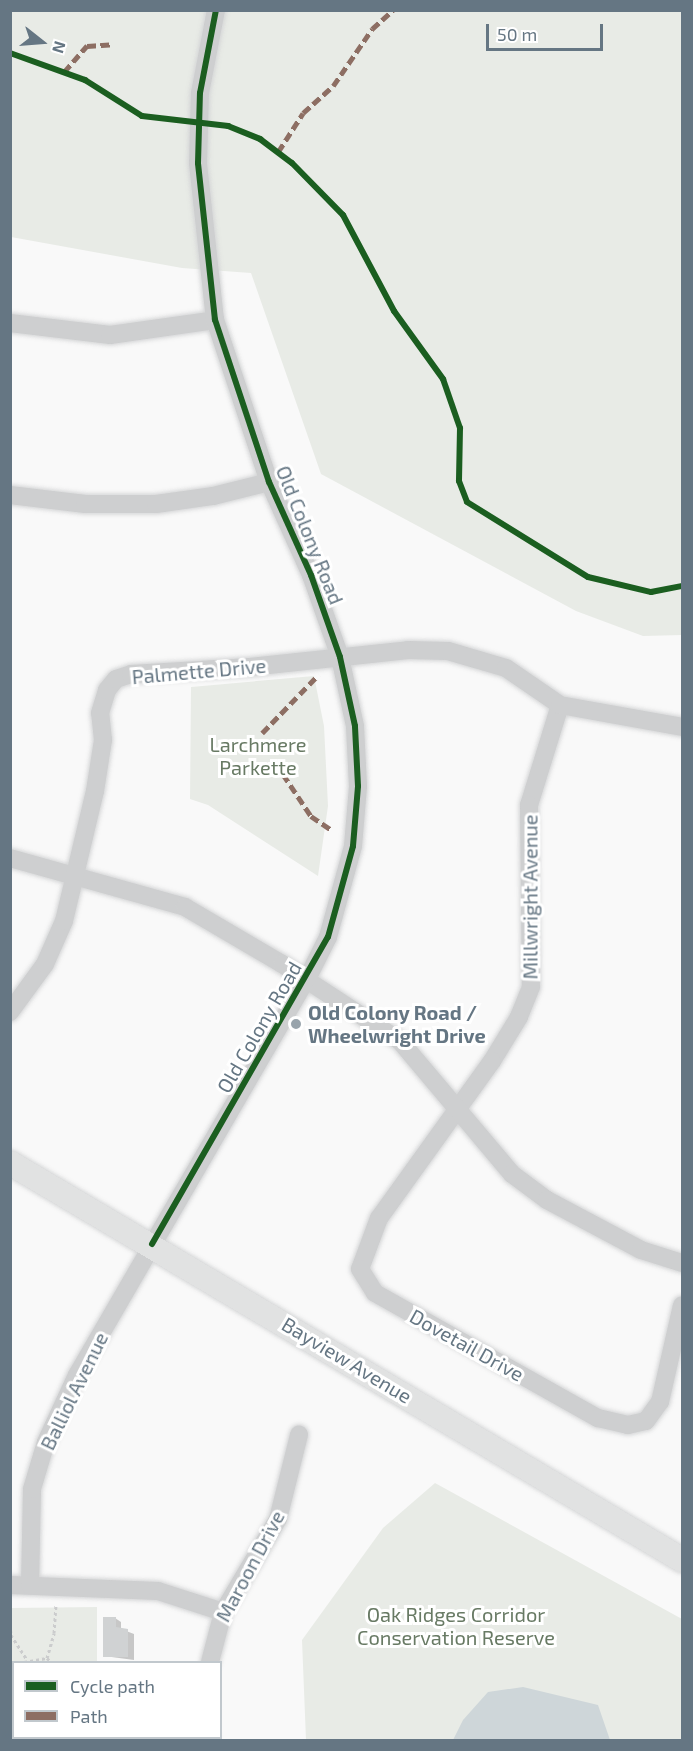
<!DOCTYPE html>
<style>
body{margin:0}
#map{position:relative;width:693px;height:1751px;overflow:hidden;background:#f9f9f9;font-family:"Exo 2",sans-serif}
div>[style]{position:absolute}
.green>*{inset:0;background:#e8ebe6}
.water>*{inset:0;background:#ced6d9}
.shadow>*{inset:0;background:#0003}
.building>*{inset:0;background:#d0d2d3}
.path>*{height:3px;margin-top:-1.5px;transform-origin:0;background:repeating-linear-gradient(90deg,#cbcccd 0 3px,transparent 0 6px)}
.roads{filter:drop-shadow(0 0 2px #d5d6d7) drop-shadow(0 0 2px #d5d6d7)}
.minor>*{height:18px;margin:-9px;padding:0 9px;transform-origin:9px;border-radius:9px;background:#cecfd0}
.major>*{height:24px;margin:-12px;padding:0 12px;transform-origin:12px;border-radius:12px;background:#e1e2e2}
.quiet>*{height:4.5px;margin-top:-2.25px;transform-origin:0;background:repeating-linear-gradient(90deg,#8d6e63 0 9px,transparent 0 13.5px)}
.cycleway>*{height:6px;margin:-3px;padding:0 3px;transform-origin:3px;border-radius:3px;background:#1b5e20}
.dots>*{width:16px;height:16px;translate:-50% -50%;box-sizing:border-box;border:3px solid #fff;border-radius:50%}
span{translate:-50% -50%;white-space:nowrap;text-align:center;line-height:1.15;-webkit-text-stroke:6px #fff;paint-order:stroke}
.street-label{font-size:20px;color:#657683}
.park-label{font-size:20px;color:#687a64}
.poi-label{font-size:20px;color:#657683;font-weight:700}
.left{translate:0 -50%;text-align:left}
.frame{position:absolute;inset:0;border:12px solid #657683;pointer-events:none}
.legend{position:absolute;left:12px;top:1661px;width:210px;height:78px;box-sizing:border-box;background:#fff;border:2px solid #c1c8cd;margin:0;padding:8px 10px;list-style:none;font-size:18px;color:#657683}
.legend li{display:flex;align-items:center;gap:12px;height:30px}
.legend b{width:30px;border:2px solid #c1c8cd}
.north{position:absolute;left:12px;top:12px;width:60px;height:60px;-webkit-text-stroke:4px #fff;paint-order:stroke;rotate:107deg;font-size:16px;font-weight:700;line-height:24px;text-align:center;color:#657683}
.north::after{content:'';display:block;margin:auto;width:21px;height:27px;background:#657683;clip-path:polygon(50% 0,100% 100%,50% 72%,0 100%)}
.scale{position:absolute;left:486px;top:24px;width:117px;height:27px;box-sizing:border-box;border:3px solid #657683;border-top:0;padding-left:8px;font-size:18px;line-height:21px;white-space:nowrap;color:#657683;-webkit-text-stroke:4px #fff;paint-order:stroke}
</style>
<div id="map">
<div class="green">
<div style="clip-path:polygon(10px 11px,682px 11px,682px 635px,643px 636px,576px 611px,321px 474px,251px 273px,182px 268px,11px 237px)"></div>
<div style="clip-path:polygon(314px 676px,324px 726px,328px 806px,318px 876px,208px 805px,190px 799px,191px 687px)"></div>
<div style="clip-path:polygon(435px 1483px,682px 1619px,682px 1740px,306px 1740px,302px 1640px,383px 1528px)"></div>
<div style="clip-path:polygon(97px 1607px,97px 1662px,14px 1662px,14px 1738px,97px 1740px,11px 1740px,11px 1608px)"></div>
</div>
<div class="water">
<div style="clip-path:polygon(523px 1687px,598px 1705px,610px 1740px,453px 1740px,463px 1720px,488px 1692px)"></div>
</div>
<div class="shadow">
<div style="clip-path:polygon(115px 1618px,121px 1622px,121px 1629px,134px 1634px,134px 1660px,104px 1656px)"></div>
</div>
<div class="building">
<div style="clip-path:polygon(103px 1617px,116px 1617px,116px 1627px,128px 1629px,128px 1657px,103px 1657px)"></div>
</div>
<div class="path">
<div style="left:10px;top:1624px;width:11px;rotate:85deg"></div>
<div style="left:11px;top:1635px;width:30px;rotate:57deg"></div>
<div style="left:47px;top:1658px;width:26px;rotate:-74deg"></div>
<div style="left:54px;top:1633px;width:29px;rotate:-86deg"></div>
<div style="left:24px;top:1662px;width:23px;rotate:-10deg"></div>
<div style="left:47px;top:1658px;width:6px;rotate:45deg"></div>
<div style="left:10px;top:1674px;width:5px;rotate:-37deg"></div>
</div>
<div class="roads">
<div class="minor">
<div style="left:10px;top:323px;width:101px;rotate:6.8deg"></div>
<div style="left:110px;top:335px;width:106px;rotate:-8.1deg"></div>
<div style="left:10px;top:495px;width:76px;rotate:6.8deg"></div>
<div style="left:85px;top:504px;width:71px"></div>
<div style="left:156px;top:504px;width:58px;rotate:-8deg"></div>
<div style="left:213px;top:496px;width:58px;rotate:-14deg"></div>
<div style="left:560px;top:705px;width:105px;rotate:107.2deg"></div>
<div style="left:529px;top:805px;width:182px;rotate:89.4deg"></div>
<div style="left:531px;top:987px;width:32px;rotate:112deg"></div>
<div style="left:519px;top:1017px;width:52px;rotate:121.5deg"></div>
<div style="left:492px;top:1061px;width:193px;rotate:125.7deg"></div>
<div style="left:379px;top:1218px;width:54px;rotate:110.4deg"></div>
<div style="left:360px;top:1269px;width:28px;rotate:58deg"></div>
<div style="left:375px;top:1293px;width:256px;rotate:29.3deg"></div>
<div style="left:598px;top:1418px;width:31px;rotate:13deg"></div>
<div style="left:628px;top:1425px;width:18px;rotate:-13deg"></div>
<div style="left:646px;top:1421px;width:24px;rotate:-54deg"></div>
<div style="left:660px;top:1402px;width:99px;rotate:-77.2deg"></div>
<div style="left:10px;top:858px;width:182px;rotate:15.6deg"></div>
<div style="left:185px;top:907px;width:113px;rotate:30.4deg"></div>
<div style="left:282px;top:964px;width:141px;rotate:33.1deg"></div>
<div style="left:400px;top:1041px;width:174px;rotate:49.9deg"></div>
<div style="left:512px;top:1174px;width:44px;rotate:36.6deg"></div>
<div style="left:547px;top:1200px;width:106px;rotate:28deg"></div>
<div style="left:641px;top:1250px;width:43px;rotate:17.6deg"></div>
<div style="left:10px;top:1012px;width:59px;rotate:-53.9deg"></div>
<div style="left:45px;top:964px;width:47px;rotate:-66.2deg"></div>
<div style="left:64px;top:921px;width:134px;rotate:-76.6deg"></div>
<div style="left:95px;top:791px;width:52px;rotate:-81.1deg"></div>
<div style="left:103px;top:740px;width:27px;rotate:-96deg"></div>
<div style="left:100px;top:713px;width:24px;rotate:-73deg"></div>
<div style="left:107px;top:690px;width:14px;rotate:-51deg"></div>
<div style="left:116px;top:679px;width:16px;rotate:-18deg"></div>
<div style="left:131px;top:674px;width:119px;rotate:-3.4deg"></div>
<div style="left:250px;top:667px;width:159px;rotate:-6.1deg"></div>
<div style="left:408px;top:650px;width:40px;rotate:1.4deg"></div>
<div style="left:448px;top:651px;width:60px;rotate:16.3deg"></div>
<div style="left:506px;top:668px;width:65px;rotate:34.4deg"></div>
<div style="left:560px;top:705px;width:124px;rotate:10.2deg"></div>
<div style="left:10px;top:1585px;width:148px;rotate:2.3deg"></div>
<div style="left:158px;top:1591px;width:68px;rotate:17.9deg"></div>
<div style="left:30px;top:1585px;width:96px;rotate:-88.8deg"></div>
<div style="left:32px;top:1489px;width:49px;rotate:-73.4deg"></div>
<div style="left:46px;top:1442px;width:74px;rotate:-65.2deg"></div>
<div style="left:77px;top:1375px;width:458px;rotate:-59.9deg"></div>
<div style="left:307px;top:979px;width:47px;rotate:-63.4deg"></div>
<div style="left:328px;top:937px;width:94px;rotate:-74.6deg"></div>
<div style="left:353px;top:846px;width:60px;rotate:-85.2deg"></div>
<div style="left:358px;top:786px;width:60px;rotate:-92.9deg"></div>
<div style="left:355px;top:726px;width:71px;rotate:-102.3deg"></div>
<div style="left:340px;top:657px;width:87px;rotate:-109.5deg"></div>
<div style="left:311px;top:575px;width:102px;rotate:-114.3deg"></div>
<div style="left:269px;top:482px;width:171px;rotate:-108.4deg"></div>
<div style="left:215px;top:320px;width:158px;rotate:-96.2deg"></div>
<div style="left:198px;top:163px;width:70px;rotate:-88.4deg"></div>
<div style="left:200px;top:93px;width:85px;rotate:-79.1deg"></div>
<div style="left:210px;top:1662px;width:52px;rotate:-75.4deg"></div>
<div style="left:223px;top:1612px;width:108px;rotate:-59.4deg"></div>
<div style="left:278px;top:1519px;width:87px;rotate:-76deg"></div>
<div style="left:208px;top:1740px;width:2px;rotate:-63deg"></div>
</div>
<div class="major">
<div style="left:10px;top:1163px;width:781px;rotate:30.57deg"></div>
</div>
</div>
<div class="quiet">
<div style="left:64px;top:72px;width:35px;rotate:-49deg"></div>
<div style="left:87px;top:46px;width:26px;rotate:-4deg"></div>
<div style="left:278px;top:152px;width:46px;rotate:-57.3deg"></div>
<div style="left:303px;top:113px;width:40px;rotate:-42deg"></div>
<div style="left:333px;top:86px;width:69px;rotate:-55.6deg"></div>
<div style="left:372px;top:29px;width:28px;rotate:-42deg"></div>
<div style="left:262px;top:733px;width:81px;rotate:-46deg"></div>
<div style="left:266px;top:764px;width:20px;rotate:30deg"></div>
<div style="left:283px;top:774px;width:50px;rotate:56.3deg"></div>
<div style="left:311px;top:816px;width:23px;rotate:34deg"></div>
</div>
<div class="cycleway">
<div style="left:10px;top:53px;width:80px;rotate:19.8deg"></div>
<div style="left:85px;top:80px;width:67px;rotate:32.3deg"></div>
<div style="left:142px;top:116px;width:87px;rotate:6.6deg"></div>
<div style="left:228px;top:126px;width:35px;rotate:22deg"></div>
<div style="left:260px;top:139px;width:40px;rotate:37deg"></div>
<div style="left:292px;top:163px;width:73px;rotate:45.6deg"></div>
<div style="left:343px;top:215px;width:109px;rotate:62deg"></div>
<div style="left:394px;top:311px;width:84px;rotate:54.2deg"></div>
<div style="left:443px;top:379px;width:52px;rotate:70.9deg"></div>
<div style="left:460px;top:428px;width:53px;rotate:91.1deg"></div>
<div style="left:459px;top:481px;width:22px;rotate:69deg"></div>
<div style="left:467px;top:502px;width:142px;rotate:31.8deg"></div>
<div style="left:588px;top:577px;width:65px;rotate:13.4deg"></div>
<div style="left:651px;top:592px;width:32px;rotate:-11deg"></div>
<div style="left:152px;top:1244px;width:354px;rotate:-60.2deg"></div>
<div style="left:328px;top:937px;width:94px;rotate:-74.6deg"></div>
<div style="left:353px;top:846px;width:60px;rotate:-85.2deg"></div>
<div style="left:358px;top:786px;width:60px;rotate:-92.9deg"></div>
<div style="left:355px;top:726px;width:71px;rotate:-102.3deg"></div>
<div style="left:340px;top:657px;width:87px;rotate:-109.5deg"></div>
<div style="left:311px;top:575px;width:102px;rotate:-114.3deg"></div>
<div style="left:269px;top:482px;width:171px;rotate:-108.4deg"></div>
<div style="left:215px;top:320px;width:158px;rotate:-96.2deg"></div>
<div style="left:198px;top:163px;width:70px;rotate:-88.4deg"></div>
<div style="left:200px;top:93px;width:85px;rotate:-79.1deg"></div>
</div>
<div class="dots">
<div style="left:296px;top:1024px;background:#99a4ac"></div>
</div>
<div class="street-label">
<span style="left:310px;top:535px;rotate:68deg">Old Colony Road</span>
<span style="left:199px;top:671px;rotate:-5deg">Palmette Drive</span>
<span style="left:530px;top:897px;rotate:-90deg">Millwright Avenue</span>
<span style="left:259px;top:1027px;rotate:-60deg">Old Colony Road</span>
<span style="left:467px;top:1345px;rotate:29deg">Dovetail Drive</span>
<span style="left:347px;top:1360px;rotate:31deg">Bayview Avenue</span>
<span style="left:74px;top:1391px;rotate:-64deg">Balliol Avenue</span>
<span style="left:250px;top:1566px;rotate:-62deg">Maroon Drive</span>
</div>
<div class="park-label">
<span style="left:258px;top:756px">Larchmere<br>Parkette</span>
<span style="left:456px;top:1626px">Oak Ridges Corridor<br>Conservation Reserve</span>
</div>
<div class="poi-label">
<span class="left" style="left:308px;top:1024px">Old Colony Road /<br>Wheelwright Drive</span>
</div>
<div class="frame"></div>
<ul class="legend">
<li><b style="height:8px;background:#1b5e20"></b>Cycle path</li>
<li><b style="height:8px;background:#8d6e63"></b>Path</li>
</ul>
<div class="north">N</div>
<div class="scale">50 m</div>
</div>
